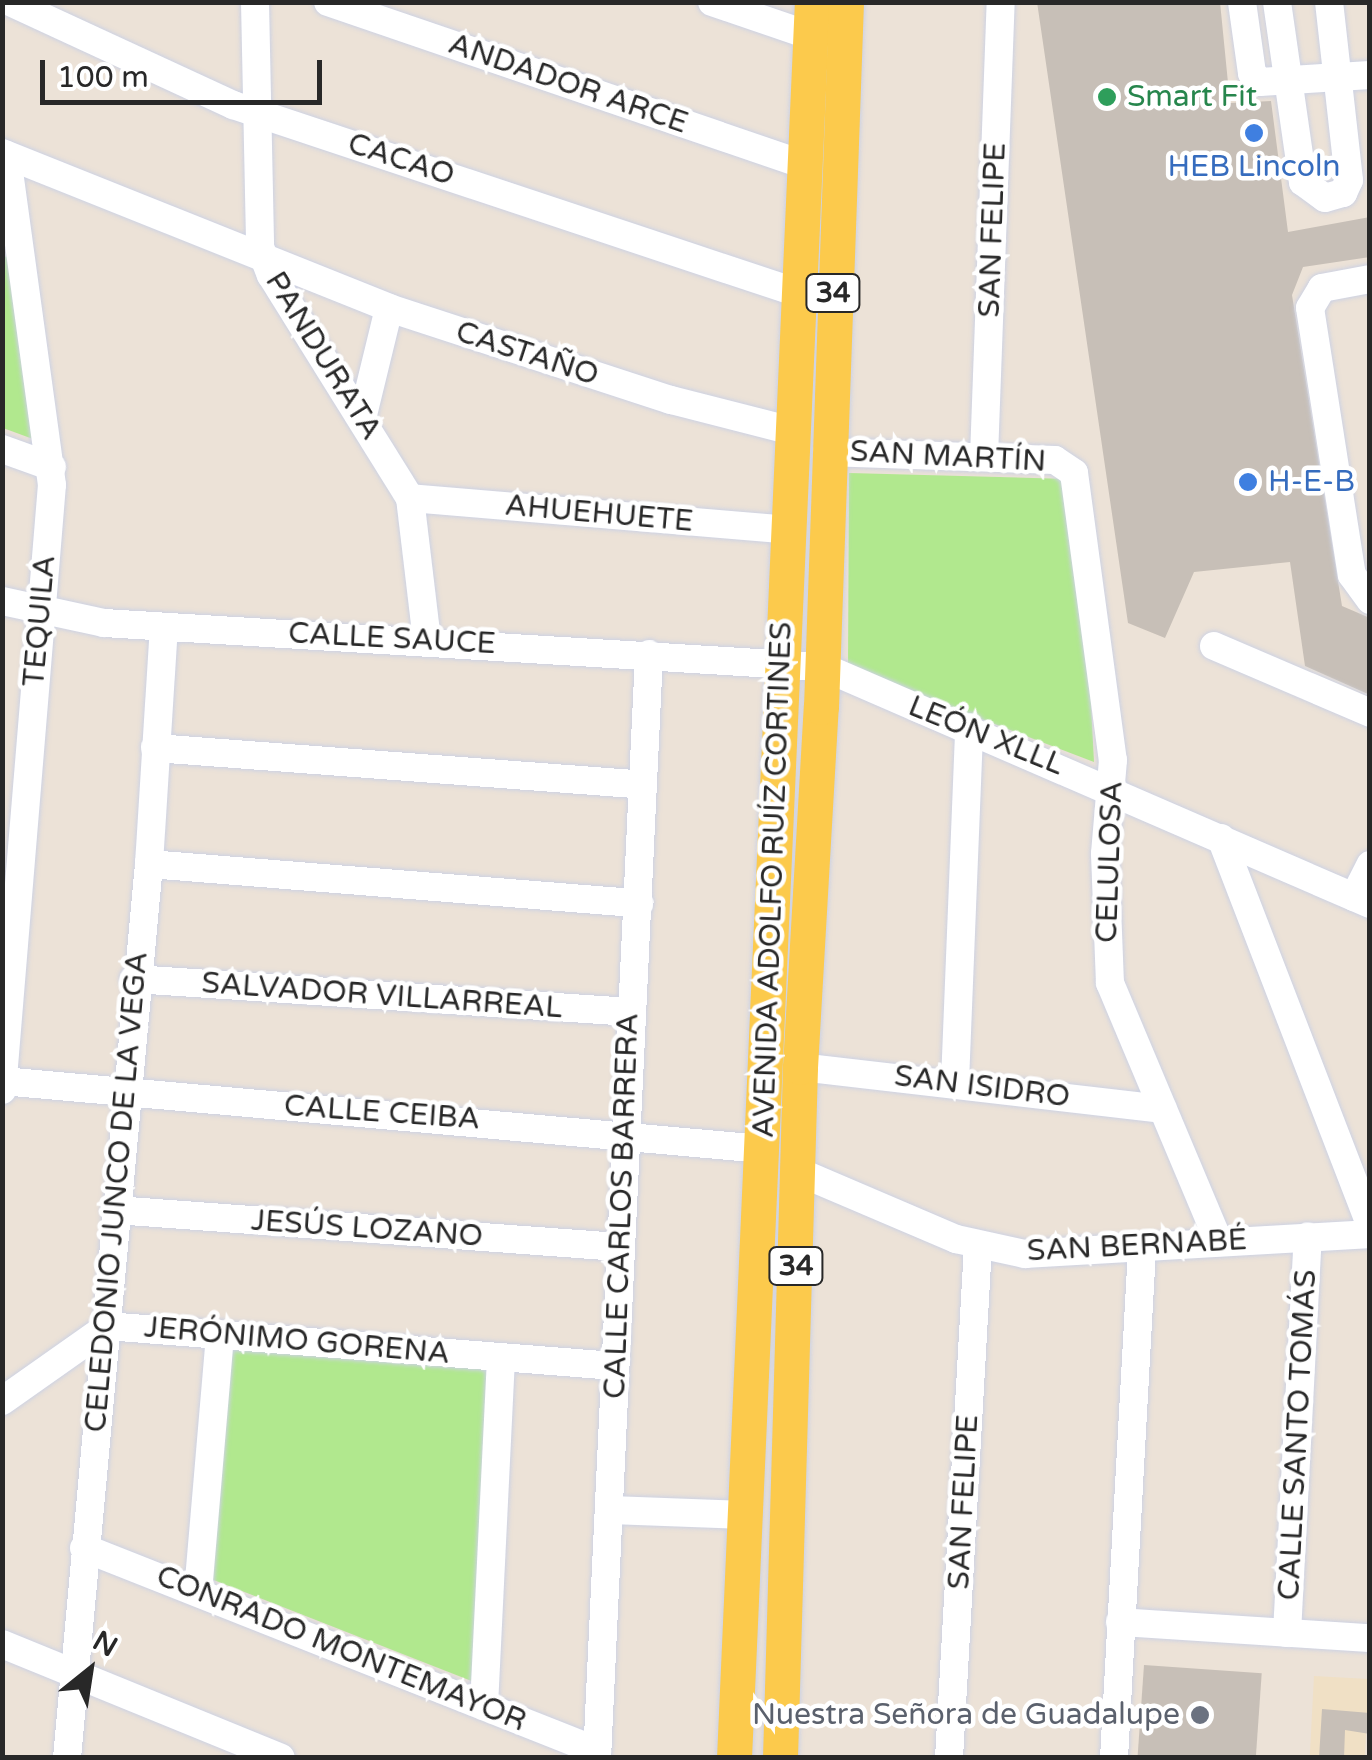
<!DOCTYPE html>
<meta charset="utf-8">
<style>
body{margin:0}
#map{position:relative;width:1372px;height:1760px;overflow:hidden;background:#ece2d7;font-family:"Varela Round",sans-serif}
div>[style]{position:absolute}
.education>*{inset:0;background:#f0e0c5;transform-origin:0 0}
.green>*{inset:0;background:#b1e88e}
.building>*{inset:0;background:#c7bfb7;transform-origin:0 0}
.roads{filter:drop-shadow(0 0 2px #cdd2e3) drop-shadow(0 0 2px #cdd2e3)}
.minor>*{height:28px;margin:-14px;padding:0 14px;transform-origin:14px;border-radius:14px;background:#fff}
.major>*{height:35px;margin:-17.5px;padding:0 17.5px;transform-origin:17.5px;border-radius:17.5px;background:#fcca4c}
.dots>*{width:28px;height:28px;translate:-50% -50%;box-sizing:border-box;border:5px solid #fff;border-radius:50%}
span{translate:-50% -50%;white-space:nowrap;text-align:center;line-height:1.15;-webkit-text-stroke:9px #fff;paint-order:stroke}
.shield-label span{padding:2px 8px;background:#fff;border:2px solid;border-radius:8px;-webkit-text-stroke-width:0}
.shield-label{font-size:28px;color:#282828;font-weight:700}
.street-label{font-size:30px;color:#282828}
.leisure-label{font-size:30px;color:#27864d}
.left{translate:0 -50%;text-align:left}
.shop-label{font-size:30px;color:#366cbe}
.worship-label{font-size:30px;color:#5b616d}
.right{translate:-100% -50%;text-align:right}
.frame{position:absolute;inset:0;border:5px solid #282828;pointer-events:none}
.north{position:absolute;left:40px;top:1620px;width:100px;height:100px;-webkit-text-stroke:8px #fff;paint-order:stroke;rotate:30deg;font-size:28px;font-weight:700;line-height:40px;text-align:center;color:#282828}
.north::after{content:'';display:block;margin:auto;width:35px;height:45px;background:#282828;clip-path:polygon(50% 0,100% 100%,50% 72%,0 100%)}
.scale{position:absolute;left:40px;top:60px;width:282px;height:45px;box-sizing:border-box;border:5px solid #282828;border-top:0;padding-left:12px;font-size:30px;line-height:35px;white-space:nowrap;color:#282828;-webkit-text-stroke:8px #fff;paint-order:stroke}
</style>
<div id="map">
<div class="education">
<div style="left:1314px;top:1676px;width:55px;height:82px;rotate:3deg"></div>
</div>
<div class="green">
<div style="clip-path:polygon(2px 255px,13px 260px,33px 439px,3px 428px)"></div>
<div style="clip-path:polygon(849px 473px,1069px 479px,1085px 586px,1094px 762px,848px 668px)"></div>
<div style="clip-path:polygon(231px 1347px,488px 1369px,474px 1682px,211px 1579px)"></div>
</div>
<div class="building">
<div style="clip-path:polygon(1037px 2px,1220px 2px,1230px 103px,1271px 101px,1288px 232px,1370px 217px,1370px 257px,1303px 267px,1292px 295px,1342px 606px,1370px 618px,1370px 695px,1305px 666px,1290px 562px,1194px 572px,1165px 638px,1128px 623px)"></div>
<div style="left:1144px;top:1665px;width:118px;height:93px;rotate:4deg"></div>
<div style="clip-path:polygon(1322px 1709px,1370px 1713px,1370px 1734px,1345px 1730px,1344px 1758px,1319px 1758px)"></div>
</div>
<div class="roads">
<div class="minor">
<div style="left:10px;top:2px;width:246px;rotate:24.8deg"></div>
<div style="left:233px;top:105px;width:599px;rotate:18.4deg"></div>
<div style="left:255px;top:2px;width:245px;rotate:88.8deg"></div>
<div style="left:260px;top:247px;width:30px;rotate:69deg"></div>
<div style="left:271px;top:275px;width:263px;rotate:58.1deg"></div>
<div style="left:410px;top:498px;width:143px;rotate:83.2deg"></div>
<div style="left:328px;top:2px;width:507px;rotate:18.86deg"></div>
<div style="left:712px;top:2px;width:106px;rotate:18.8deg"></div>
<div style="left:1242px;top:2px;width:72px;rotate:82deg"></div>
<div style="left:1252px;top:73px;width:12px;rotate:48deg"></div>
<div style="left:1260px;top:82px;width:110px;rotate:-3.6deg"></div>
<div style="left:1277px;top:2px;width:182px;rotate:81.8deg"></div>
<div style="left:1303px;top:182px;width:27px;rotate:36deg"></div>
<div style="left:1325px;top:198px;width:19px;rotate:-16deg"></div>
<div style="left:1343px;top:193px;width:14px;rotate:-65deg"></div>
<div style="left:1349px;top:180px;width:179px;rotate:-96.4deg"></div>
<div style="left:2px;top:153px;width:417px;rotate:21.8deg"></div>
<div style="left:389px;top:308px;width:297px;rotate:18.1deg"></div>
<div style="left:671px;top:400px;width:126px;rotate:14.3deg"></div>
<div style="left:1370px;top:279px;width:49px;rotate:169.4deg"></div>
<div style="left:1322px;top:288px;width:23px;rotate:121deg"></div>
<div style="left:1310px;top:308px;width:270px;rotate:81.1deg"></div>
<div style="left:1352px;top:575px;width:31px;rotate:54deg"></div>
<div style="left:362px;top:419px;width:114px;rotate:-76.3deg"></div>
<div style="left:2px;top:449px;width:53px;rotate:19.8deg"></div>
<div style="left:827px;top:452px;width:228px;rotate:2deg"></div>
<div style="left:1055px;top:460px;width:23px;rotate:34deg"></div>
<div style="left:1074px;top:473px;width:290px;rotate:82.3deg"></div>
<div style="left:1113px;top:760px;width:94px;rotate:94.9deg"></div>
<div style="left:1105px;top:854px;width:129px;rotate:87.8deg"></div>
<div style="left:1110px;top:983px;width:281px;rotate:67.2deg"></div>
<div style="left:984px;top:457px;width:455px;rotate:-87.9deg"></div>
<div style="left:410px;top:498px;width:379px;rotate:4.8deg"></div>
<div style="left:2px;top:601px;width:104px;rotate:12.2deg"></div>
<div style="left:104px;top:623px;width:720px;rotate:3.5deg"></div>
<div style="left:823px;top:667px;width:596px;rotate:23.43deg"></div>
<div style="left:1214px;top:646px;width:170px;rotate:23.2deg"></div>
<div style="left:155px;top:748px;width:489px;rotate:4.3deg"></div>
<div style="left:1221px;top:838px;width:415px;rotate:68.9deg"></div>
<div style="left:149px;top:864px;width:492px;rotate:4.6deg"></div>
<div style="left:1354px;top:897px;width:36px;rotate:-63deg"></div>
<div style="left:134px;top:979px;width:497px;rotate:3.8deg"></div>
<div style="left:800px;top:1067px;width:365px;rotate:6.6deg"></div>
<div style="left:2px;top:1081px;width:763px;rotate:5.11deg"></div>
<div style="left:955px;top:1082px;width:355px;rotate:-87.7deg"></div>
<div style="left:2px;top:1090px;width:607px;rotate:-85.28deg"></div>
<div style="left:52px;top:485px;width:333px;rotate:-97.8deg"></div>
<div style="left:799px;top:1172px;width:171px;rotate:23.1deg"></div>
<div style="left:956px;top:1239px;width:71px;rotate:12.3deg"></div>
<div style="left:1025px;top:1254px;width:346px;rotate:-3.3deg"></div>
<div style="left:115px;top:1210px;width:505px;rotate:4.2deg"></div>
<div style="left:2px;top:1401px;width:125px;rotate:-35.2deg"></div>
<div style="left:104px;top:1329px;width:15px;rotate:-8deg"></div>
<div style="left:119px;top:1327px;width:498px;rotate:4.5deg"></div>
<div style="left:611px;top:1510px;width:134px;rotate:2.1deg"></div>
<div style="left:84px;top:1548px;width:552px;rotate:21.59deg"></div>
<div style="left:198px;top:1592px;width:259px;rotate:-85.1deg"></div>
<div style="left:1120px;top:1622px;width:251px;rotate:3.7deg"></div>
<div style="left:1287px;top:1633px;width:397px;rotate:-87deg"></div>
<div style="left:2px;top:1644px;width:301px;rotate:22.2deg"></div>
<div style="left:484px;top:1706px;width:348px;rotate:-87.2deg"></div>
<div style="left:67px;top:1758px;width:898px;rotate:-84.76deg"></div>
<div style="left:149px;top:864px;width:237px;rotate:-86.4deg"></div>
<div style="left:597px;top:1758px;width:1105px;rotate:-87.3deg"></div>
<div style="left:949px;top:1758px;width:513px;rotate:-86.76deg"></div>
<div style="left:1114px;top:1758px;width:510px;rotate:-86.85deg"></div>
</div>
<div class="major">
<div style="left:734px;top:1758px;width:1758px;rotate:-87.46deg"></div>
<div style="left:780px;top:1758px;width:691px;rotate:-88.34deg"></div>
<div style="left:800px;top:1067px;width:361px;rotate:-86.7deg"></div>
<div style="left:821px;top:707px;width:705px;rotate:-87.97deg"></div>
</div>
</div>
<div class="dots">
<div style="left:1107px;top:97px;background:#2e9e5b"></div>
<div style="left:1254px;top:133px;background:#3f7fe0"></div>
<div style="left:1248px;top:482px;background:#3f7fe0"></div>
<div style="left:1200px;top:1715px;background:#6b7280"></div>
</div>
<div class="shield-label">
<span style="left:833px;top:293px">34</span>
<span style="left:796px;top:1266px">34</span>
</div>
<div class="street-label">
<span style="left:568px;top:84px;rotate:19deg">ANDADOR ARCE</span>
<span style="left:401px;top:160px;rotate:18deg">CACAO</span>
<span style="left:993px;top:230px;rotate:-88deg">SAN FELIPE</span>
<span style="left:527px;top:354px;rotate:18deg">CASTAÑO</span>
<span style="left:323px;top:356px;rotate:58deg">PANDURATA</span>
<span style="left:948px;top:457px;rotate:3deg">SAN MARTÍN</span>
<span style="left:599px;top:514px;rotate:5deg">AHUEHUETE</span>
<span style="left:40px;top:621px;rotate:-85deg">TEQUILA</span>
<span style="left:392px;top:639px;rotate:3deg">CALLE SAUCE</span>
<span style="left:986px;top:736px;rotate:22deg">LEÓN XLLL</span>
<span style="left:1110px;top:862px;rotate:-88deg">CELULOSA</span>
<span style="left:773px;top:880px;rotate:-88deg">AVENIDA ADOLFO RUÍZ CORTINES</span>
<span style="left:382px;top:996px;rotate:4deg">SALVADOR VILLARREAL</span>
<span style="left:982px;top:1087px;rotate:7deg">SAN ISIDRO</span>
<span style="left:382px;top:1113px;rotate:4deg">CALLE CEIBA</span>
<span style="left:117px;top:1192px;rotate:-85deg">CELEDONIO JUNCO DE LA VEGA</span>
<span style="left:622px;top:1206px;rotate:-88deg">CALLE CARLOS BARRERA</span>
<span style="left:367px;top:1229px;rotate:4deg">JESÚS LOZANO</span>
<span style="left:1137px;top:1246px;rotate:-3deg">SAN BERNABÉ</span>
<span style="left:297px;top:1341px;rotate:5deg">JERÓNIMO GORENA</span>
<span style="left:1298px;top:1435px;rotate:-87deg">CALLE SANTO TOMÁS</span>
<span style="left:964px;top:1502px;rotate:-87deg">SAN FELIPE</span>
<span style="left:341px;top:1649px;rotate:22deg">CONRADO MONTEMAYOR</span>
</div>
<div class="leisure-label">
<span class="left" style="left:1127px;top:97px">Smart Fit</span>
</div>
<div class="shop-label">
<span style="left:1254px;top:167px">HEB Lincoln</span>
<span class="left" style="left:1268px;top:482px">H-E-B</span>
</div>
<div class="worship-label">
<span class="right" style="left:1180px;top:1715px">Nuestra Señora de Guadalupe</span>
</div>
<div class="frame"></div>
<div class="north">N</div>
<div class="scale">100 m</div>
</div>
